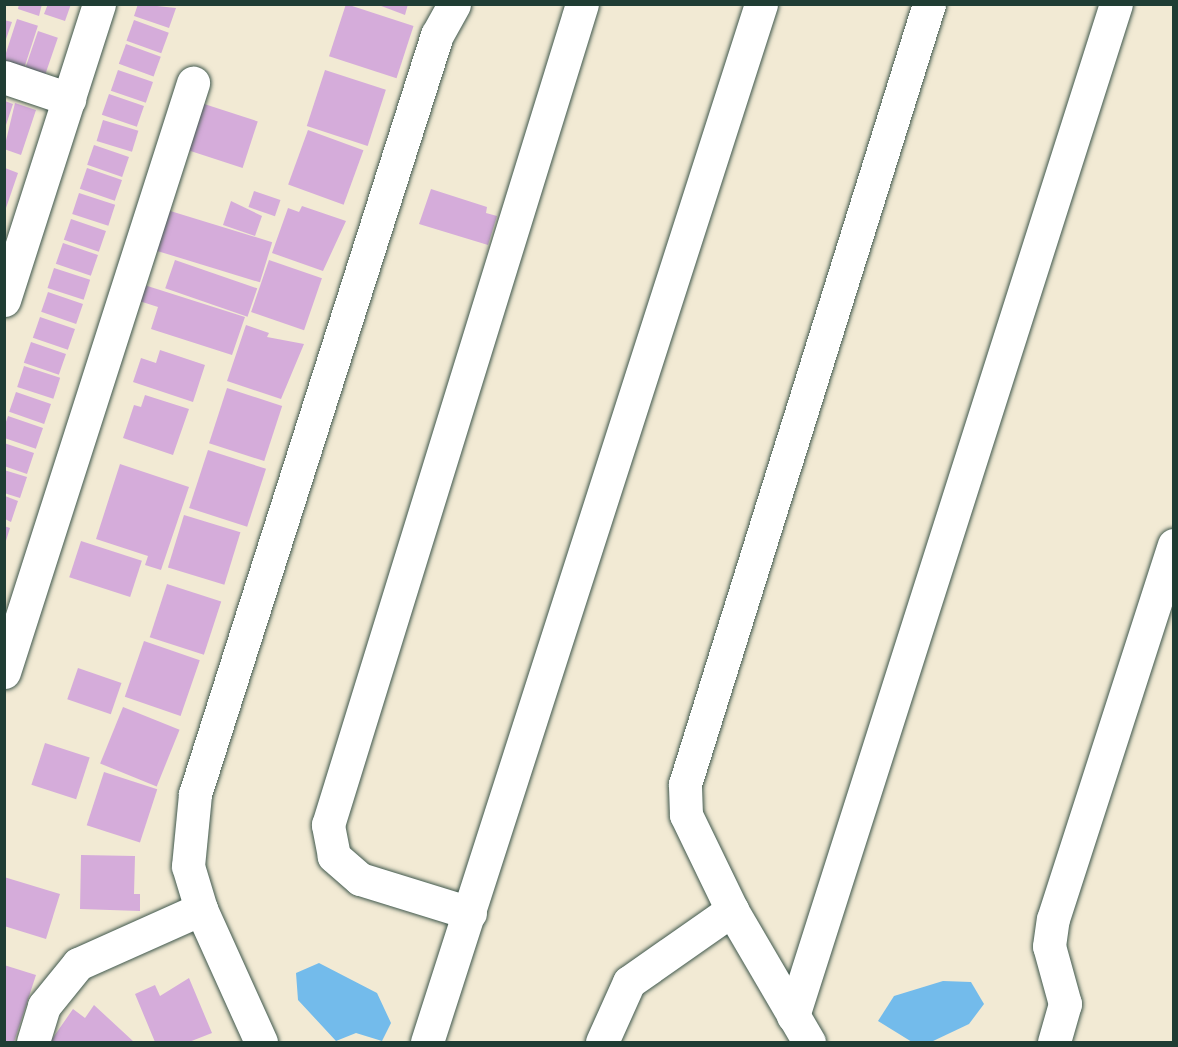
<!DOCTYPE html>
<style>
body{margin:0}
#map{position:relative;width:1178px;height:1047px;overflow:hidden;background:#f2ead4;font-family:"Patrick Hand",sans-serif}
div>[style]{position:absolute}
.water>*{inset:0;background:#73bbeb}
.building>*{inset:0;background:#d5acda;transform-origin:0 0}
.roads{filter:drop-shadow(0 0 2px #3f574c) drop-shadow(0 0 2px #3f574c)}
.minor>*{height:33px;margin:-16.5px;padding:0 16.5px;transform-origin:16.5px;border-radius:16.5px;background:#fff}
span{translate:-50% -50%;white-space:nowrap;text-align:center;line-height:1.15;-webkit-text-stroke:4.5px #f7f3e8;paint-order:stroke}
.frame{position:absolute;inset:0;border:6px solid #1f3d34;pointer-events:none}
</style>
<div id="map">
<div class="water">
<div style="clip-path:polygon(319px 963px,377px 993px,391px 1023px,382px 1041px,356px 1033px,336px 1041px,298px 1000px,296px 973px)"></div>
<div style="clip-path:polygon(943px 981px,971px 982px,984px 1004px,969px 1024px,931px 1042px,912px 1042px,878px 1021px,894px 996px)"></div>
</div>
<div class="building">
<div style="clip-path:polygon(19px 4px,42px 4px,39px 16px,18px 9px)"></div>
<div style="clip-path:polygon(48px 4px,71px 4px,65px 21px,44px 14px)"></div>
<div style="clip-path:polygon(138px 4px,176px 8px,169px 28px,134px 16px)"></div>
<div style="left:346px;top:4px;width:71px;height:55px;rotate:18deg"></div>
<div style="clip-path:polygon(376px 4px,408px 4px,405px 15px)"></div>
<div style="left:17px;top:19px;width:22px;height:48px;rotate:18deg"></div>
<div style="clip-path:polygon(4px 20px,12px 22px,5px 42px,4px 42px)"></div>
<div style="left:134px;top:20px;width:37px;height:22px;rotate:20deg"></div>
<div style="left:38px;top:31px;width:21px;height:43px;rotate:19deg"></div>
<div style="left:126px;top:44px;width:37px;height:21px;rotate:20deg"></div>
<div style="left:118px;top:70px;width:37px;height:22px;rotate:19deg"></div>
<div style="left:325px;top:70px;width:64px;height:59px;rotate:18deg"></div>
<div style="left:109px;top:94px;width:37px;height:22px;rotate:19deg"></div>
<div style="clip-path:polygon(5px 101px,13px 104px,5px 128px)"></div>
<div style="left:195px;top:101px;width:66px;height:49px;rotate:18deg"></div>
<div style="clip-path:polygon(15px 103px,36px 110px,21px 155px,4px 149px)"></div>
<div style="left:103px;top:120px;width:37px;height:22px;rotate:17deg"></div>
<div style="left:308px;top:130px;width:59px;height:58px;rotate:20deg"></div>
<div style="left:94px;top:145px;width:37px;height:21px;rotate:19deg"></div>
<div style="clip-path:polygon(5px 168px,18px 173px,5px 211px)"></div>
<div style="left:87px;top:168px;width:37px;height:22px;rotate:19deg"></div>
<div style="clip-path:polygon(431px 189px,487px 207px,486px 213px,497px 216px,488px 245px,419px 224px)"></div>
<div style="left:254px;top:191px;width:28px;height:17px;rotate:19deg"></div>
<div style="left:79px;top:193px;width:38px;height:22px;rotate:18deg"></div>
<div style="clip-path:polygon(231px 201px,262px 216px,255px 236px,223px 225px)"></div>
<div style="clip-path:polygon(302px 206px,346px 221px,323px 271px,272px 253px,288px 208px,299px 212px)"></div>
<div style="left:167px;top:210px;width:110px;height:42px;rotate:17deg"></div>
<div style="left:71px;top:219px;width:37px;height:22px;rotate:19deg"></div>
<div style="left:63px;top:243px;width:37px;height:22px;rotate:19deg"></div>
<div style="left:175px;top:260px;width:87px;height:30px;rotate:19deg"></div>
<div style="left:269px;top:260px;width:56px;height:55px;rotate:19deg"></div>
<div style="left:54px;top:268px;width:38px;height:21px;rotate:18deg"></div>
<div style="clip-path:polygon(138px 283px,245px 317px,232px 355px,151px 329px,158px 307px,133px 299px)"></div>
<div style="left:48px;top:292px;width:37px;height:21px;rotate:19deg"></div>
<div style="left:40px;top:317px;width:37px;height:22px;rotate:19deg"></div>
<div style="clip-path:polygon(246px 325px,269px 333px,267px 337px,304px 344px,281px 399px,227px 381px)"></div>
<div style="left:31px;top:342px;width:37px;height:22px;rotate:19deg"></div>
<div style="clip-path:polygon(160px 350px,205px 365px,193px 402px,133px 382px,141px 358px,156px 363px)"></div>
<div style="left:24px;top:366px;width:38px;height:22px;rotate:18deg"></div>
<div style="left:227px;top:388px;width:58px;height:58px;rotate:18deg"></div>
<div style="left:16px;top:392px;width:37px;height:21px;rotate:19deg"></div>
<div style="clip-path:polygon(145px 395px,189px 409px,173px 455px,123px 438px,134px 405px,141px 407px)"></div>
<div style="left:8px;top:416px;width:37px;height:22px;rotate:19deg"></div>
<div style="clip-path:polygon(4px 443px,34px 453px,27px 474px,4px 466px)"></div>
<div style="left:208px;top:450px;width:61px;height:61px;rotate:18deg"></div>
<div style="clip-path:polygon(120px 464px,189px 487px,161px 570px,145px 565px,148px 556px,96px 539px)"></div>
<div style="clip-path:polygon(4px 470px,27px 477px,20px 498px,4px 493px)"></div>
<div style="clip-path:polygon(5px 496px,18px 501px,11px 522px,5px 519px)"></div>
<div style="left:184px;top:515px;width:59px;height:55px;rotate:17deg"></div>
<div style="clip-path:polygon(4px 526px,10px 528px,5px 544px,4px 544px)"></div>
<div style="left:81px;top:541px;width:64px;height:38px;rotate:18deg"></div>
<div style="left:167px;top:584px;width:57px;height:56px;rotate:18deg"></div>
<div style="left:144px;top:641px;width:59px;height:59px;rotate:19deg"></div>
<div style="left:78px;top:668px;width:46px;height:33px;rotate:19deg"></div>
<div style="left:123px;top:707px;width:61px;height:61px;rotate:22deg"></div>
<div style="left:45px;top:743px;width:47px;height:44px;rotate:18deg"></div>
<div style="left:104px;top:772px;width:56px;height:56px;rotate:18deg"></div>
<div style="clip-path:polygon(81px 855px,135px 856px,134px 894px,140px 894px,140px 911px,80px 909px)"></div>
<div style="clip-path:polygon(4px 877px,60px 894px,46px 939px,4px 926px)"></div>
<div style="clip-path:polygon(4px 965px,36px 975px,14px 1042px,4px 1042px)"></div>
<div style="clip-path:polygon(189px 978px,212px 1033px,189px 1042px,155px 1042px,135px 994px,155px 985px,160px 996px)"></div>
<div style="clip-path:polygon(94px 1005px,134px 1042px,50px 1042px,73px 1009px,85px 1018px)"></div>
</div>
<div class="roads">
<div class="minor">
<div style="left:4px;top:77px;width:69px;rotate:18.7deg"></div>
<div style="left:4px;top:300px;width:311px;rotate:-72.2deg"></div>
<div style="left:4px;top:672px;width:619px;rotate:-72.21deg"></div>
<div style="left:470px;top:913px;width:115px;rotate:-162.8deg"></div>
<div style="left:360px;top:879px;width:35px;rotate:-139deg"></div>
<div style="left:334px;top:856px;width:32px;rotate:-101deg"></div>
<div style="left:328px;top:825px;width:859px;rotate:-72.81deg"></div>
<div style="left:793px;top:1016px;width:1062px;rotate:-72.3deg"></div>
<div style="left:33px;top:1042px;width:38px;rotate:-73deg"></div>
<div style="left:44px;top:1006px;width:54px;rotate:-51deg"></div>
<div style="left:78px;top:964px;width:135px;rotate:-24.1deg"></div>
<div style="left:261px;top:1042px;width:146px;rotate:-114.3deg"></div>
<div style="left:201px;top:909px;width:45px;rotate:-106.8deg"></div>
<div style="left:188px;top:866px;width:72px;rotate:-84.4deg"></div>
<div style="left:195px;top:794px;width:797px;rotate:-72.32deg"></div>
<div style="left:437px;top:35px;width:35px;rotate:-61deg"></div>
<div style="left:427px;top:1042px;width:1090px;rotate:-72.16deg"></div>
<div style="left:602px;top:1042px;width:66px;rotate:-65.8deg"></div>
<div style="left:629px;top:982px;width:126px;rotate:-35deg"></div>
<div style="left:809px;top:1042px;width:153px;rotate:-120.3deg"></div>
<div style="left:732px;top:910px;width:106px;rotate:-115.8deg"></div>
<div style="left:686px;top:815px;width:31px;rotate:-92deg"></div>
<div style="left:685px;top:784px;width:817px;rotate:-72.63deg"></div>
<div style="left:1054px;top:1042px;width:40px;rotate:-74deg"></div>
<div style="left:1065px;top:1004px;width:60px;rotate:-105.4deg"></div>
<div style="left:1049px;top:946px;width:27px;rotate:-82deg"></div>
<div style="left:1053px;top:919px;width:393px;rotate:-72.1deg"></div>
</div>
</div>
<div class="frame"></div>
</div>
